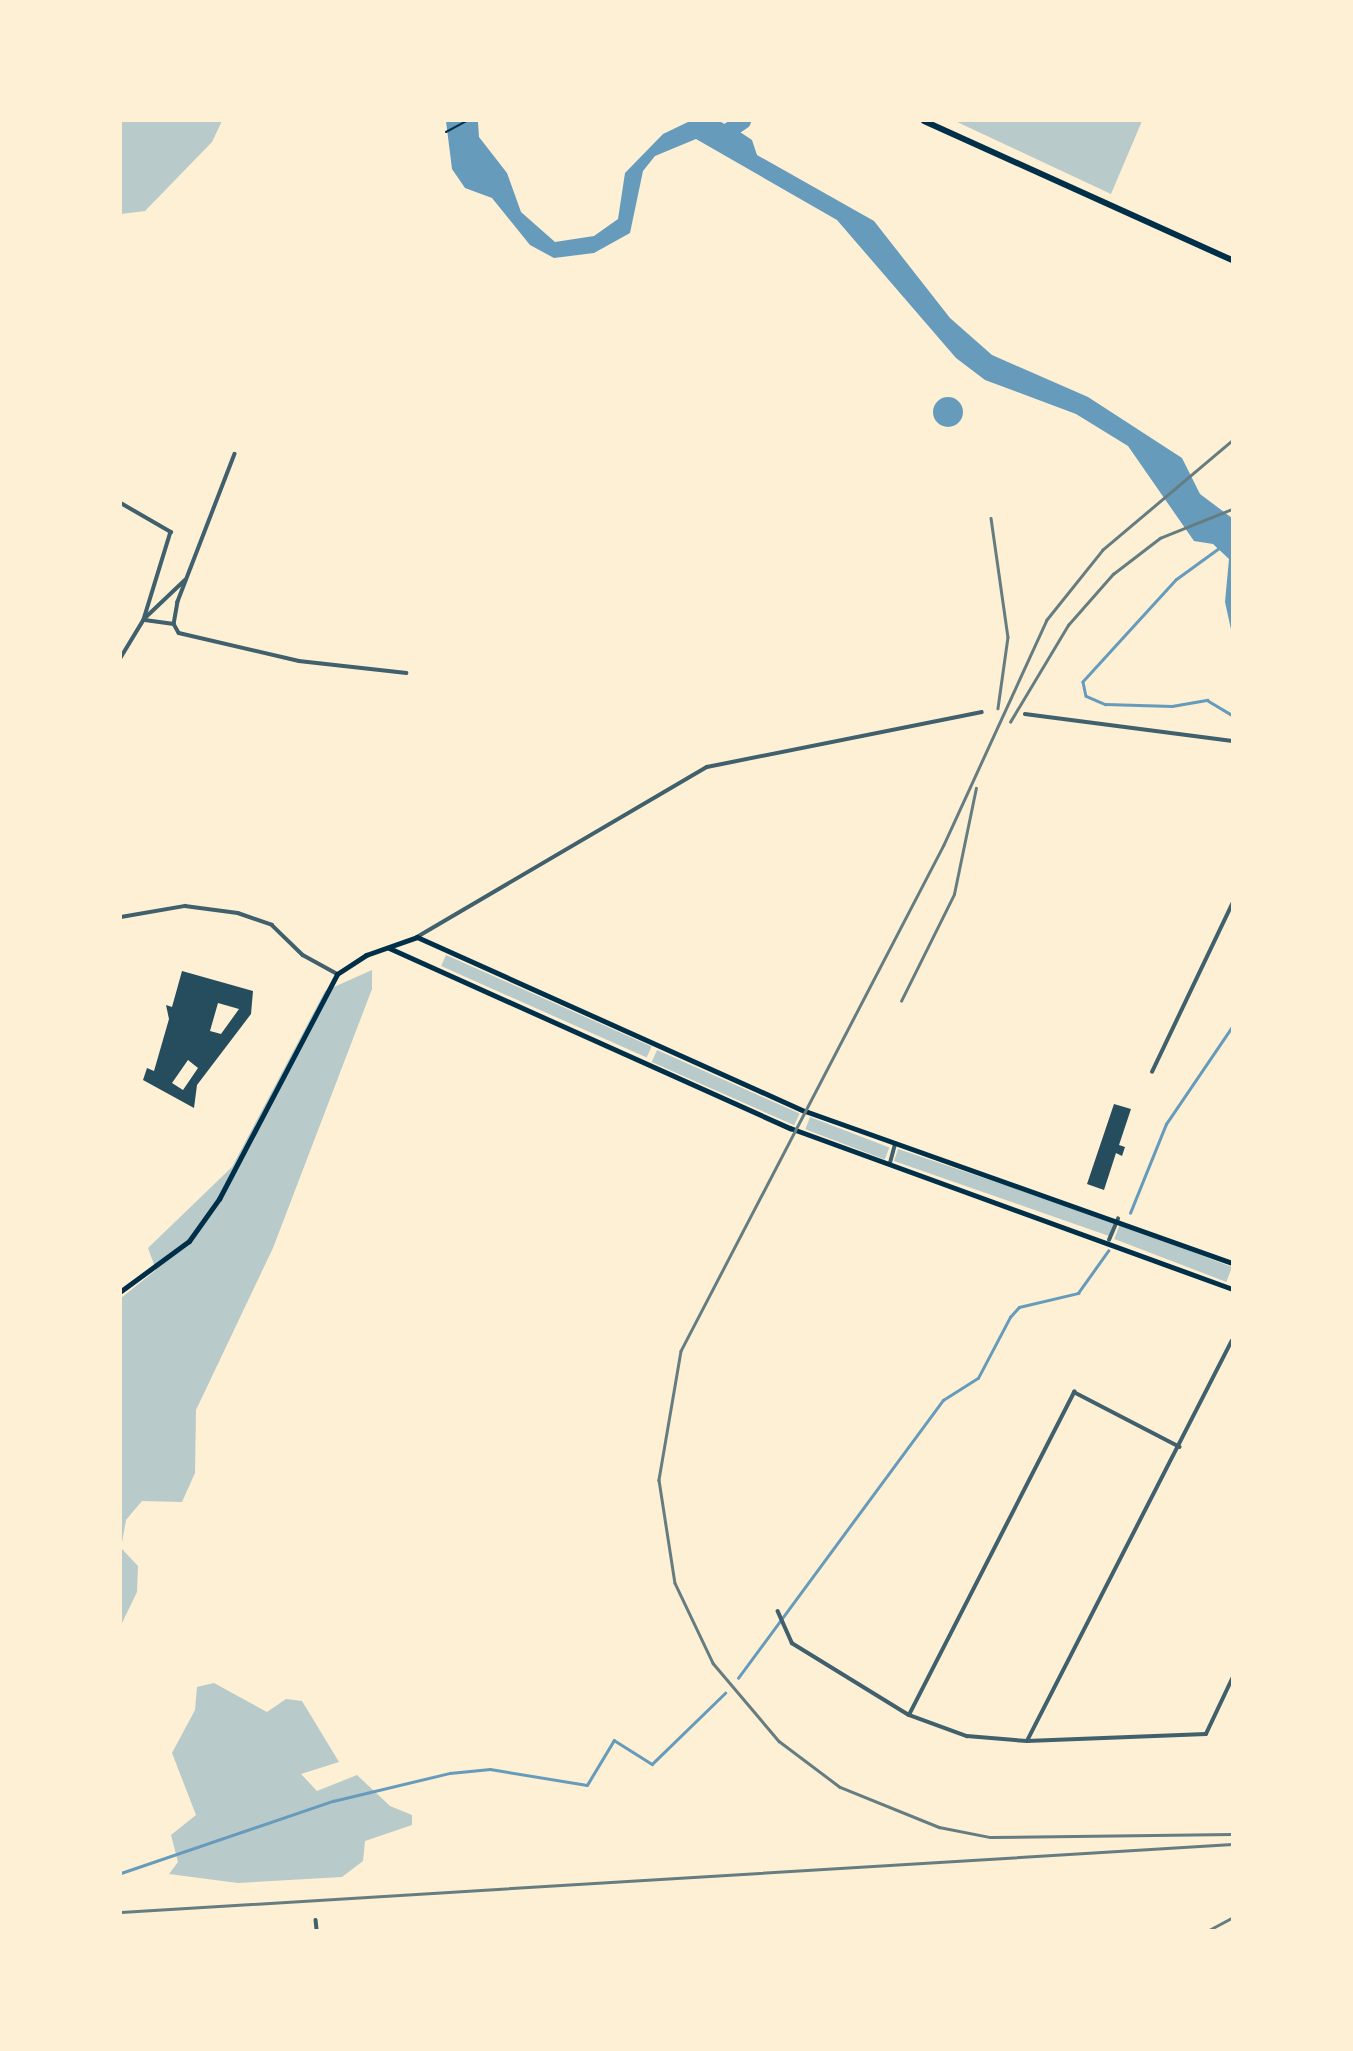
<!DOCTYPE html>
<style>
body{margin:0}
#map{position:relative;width:1353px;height:2051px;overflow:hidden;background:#fdf0d5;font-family:"PT Sans Narrow",sans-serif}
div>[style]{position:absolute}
.green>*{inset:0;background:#b9caca;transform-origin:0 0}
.water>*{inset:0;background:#669bbc}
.round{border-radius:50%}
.stream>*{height:2.5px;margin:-1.25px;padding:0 1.25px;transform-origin:1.25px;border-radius:1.25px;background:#669bbc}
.river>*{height:16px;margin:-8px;padding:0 8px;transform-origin:8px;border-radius:8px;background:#669bbc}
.building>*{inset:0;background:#264d5e}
.path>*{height:2px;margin:-1px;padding:0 1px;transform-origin:1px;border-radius:1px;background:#003049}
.minor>*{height:3.5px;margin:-1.75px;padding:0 1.75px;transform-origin:1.75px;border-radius:1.75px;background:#3f606c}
.secondary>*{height:5px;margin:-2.5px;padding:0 2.5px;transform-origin:2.5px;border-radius:2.5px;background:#003049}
.primary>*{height:6px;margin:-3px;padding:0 3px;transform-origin:3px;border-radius:3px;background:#003049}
.rail>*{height:2.5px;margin:-1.25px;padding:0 1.25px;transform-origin:1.25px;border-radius:1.25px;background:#657d81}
span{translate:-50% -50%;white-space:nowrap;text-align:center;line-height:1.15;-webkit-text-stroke:7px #fdf0d5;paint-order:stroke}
.frame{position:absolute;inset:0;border:122px solid #fdf0d5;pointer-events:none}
</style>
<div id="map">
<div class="green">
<div style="clip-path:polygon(121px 121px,222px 121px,212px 142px,145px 211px,121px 214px)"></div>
<div style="clip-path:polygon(955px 121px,1142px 121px,1111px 194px)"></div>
<div style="left:446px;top:955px;width:225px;height:12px;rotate:24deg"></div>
<div style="clip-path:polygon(372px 970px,372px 989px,273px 1248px,196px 1410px,195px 1473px,182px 1502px,142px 1501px,126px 1520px,121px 1548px,138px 1566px,137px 1592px,121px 1625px,121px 1298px,156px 1270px,148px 1248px,232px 1167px,325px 991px)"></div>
<div style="left:657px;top:1050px;width:156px;height:13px;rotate:24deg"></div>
<div style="left:810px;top:1117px;width:85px;height:13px;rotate:21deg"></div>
<div style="clip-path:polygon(898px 1149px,1114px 1222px,1109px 1236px,894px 1161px)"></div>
<div style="left:1120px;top:1224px;width:120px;height:16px;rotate:21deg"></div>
<div style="clip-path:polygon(214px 1683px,267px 1712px,286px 1699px,302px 1701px,339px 1762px,301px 1774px,317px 1791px,357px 1775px,390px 1806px,412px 1815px,412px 1825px,365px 1841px,363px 1861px,342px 1877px,238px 1883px,169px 1874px,178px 1862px,171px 1835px,196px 1815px,172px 1753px,195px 1710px,197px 1687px)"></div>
</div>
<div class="water">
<div style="clip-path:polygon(446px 121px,478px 122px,479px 137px,507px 173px,521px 212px,555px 242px,594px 236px,618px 219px,625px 173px,663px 134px,690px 121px,719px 121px,740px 132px,752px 140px,757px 155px,874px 221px,950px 318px,992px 355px,1088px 397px,1182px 458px,1200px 494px,1232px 518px,1232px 634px,1225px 602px,1229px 559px,1213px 544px,1194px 541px,1128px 446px,1076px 414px,985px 380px,956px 358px,837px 220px,696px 139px,655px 156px,643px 171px,630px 233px,594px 253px,554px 258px,530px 245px,492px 198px,465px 188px,452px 169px)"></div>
<div class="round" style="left:933px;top:397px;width:30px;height:30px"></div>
</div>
<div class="stream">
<div style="left:1220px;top:548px;width:54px;rotate:144deg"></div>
<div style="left:1176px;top:580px;width:138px;rotate:132.4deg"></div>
<div style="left:1083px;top:682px;width:14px;rotate:78deg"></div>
<div style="left:1086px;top:696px;width:21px;rotate:23deg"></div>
<div style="left:1105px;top:704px;width:67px;rotate:1.7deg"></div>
<div style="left:1172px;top:706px;width:36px;rotate:-10deg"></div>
<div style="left:1207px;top:700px;width:29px;rotate:31deg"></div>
<div style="left:1130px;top:1213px;width:96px;rotate:-68deg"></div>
<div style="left:1166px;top:1124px;width:117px;rotate:-55.8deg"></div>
<div style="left:738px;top:1678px;width:345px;rotate:-53.6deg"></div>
<div style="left:943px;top:1400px;width:41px;rotate:-32.2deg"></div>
<div style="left:978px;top:1378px;width:69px;rotate:-62.3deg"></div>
<div style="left:1010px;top:1317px;width:13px;rotate:-48deg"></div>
<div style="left:1019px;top:1307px;width:61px;rotate:-13.3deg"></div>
<div style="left:1078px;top:1293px;width:52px;rotate:-54.5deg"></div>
<div style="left:121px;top:1873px;width:224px;rotate:-18.8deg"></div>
<div style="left:333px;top:1801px;width:120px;rotate:-13.5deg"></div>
<div style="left:450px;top:1773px;width:40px;rotate:-5.7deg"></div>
<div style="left:490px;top:1769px;width:98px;rotate:9.4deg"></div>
<div style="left:587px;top:1785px;width:52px;rotate:-59deg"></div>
<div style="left:614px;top:1740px;width:45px;rotate:32.3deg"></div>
<div style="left:652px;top:1764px;width:102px;rotate:-44.2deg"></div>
</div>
<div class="river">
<div style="left:724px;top:134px;width:23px;rotate:-34deg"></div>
</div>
<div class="building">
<div style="clip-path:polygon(evenodd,182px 971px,253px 991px,251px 1014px,197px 1085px,194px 1108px,143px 1080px,147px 1068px,154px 1071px,169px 1019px,166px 1005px,172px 1007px,182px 971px,218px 1003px,239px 1009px,221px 1034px,210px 1031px,218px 1003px,182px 971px,188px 1060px,198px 1068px,183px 1090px,172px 1083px,188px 1060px)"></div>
<div style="clip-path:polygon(1114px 1104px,1131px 1109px,1119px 1145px,1125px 1147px,1122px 1156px,1116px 1153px,1104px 1190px,1087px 1184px)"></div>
</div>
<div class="path">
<div style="left:446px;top:132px;width:24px;rotate:-28deg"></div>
</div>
<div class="minor">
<div style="left:235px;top:454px;width:159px;rotate:111.1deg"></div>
<div style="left:178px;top:602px;width:22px;rotate:100deg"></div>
<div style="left:174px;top:624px;width:10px;rotate:61deg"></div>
<div style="left:179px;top:633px;width:123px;rotate:13.1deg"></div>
<div style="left:299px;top:661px;width:108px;rotate:6.4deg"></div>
<div style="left:121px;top:503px;width:58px;rotate:30.1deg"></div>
<div style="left:171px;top:532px;width:92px;rotate:107.1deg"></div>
<div style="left:144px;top:620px;width:44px;rotate:121.2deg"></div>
<div style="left:145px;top:618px;width:55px;rotate:-43.5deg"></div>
<div style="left:145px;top:620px;width:29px;rotate:8deg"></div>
<div style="left:1025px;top:714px;width:209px;rotate:7.4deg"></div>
<div style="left:121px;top:917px;width:65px;rotate:-9.8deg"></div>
<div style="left:185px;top:906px;width:53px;rotate:7.5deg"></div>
<div style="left:238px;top:913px;width:36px;rotate:19deg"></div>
<div style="left:272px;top:925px;width:43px;rotate:44.1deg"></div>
<div style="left:303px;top:955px;width:39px;rotate:29deg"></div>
<div style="left:417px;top:937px;width:336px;rotate:-30.4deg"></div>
<div style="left:707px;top:767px;width:280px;rotate:-11.3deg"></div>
<div style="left:1152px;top:1072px;width:186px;rotate:-64.5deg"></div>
<div style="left:890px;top:1163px;width:20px;rotate:-75deg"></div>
<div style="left:1109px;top:1240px;width:23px;rotate:-67deg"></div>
<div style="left:778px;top:1611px;width:35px;rotate:66deg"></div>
<div style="left:792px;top:1643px;width:137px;rotate:31.6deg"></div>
<div style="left:909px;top:1715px;width:62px;rotate:19.9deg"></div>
<div style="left:967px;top:1736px;width:60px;rotate:4.8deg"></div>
<div style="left:1027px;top:1741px;width:179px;rotate:-2.2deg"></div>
<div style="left:1206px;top:1734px;width:61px;rotate:-64.7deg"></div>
<div style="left:909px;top:1715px;width:363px;rotate:-62.9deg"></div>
<div style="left:1074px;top:1392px;width:119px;rotate:27.4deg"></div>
<div style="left:1027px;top:1741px;width:449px;rotate:-62.9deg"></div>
<div style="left:316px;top:1920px;width:10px;rotate:84deg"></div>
</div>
<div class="secondary">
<div style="left:389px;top:948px;width:440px;rotate:24.2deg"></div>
<div style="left:790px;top:1128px;width:470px;rotate:20deg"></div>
<div style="left:121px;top:1291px;width:84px;rotate:-36.3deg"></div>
<div style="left:189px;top:1241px;width:52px;rotate:-54.5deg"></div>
<div style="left:219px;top:1199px;width:254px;rotate:-62.3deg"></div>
<div style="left:337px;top:974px;width:35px;rotate:-33deg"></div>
<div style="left:366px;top:955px;width:54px;rotate:-19.4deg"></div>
<div style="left:417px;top:937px;width:425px;rotate:24.2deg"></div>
<div style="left:805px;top:1111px;width:453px;rotate:19.6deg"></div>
</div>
<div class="primary">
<div style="left:924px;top:121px;width:338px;rotate:24.3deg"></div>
</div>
<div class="rail">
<div style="left:1232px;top:441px;width:169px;rotate:139.8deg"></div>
<div style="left:1103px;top:550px;width:90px;rotate:128.7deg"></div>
<div style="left:1047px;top:620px;width:247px;rotate:114.6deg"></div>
<div style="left:944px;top:845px;width:570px;rotate:117.46deg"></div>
<div style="left:681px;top:1351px;width:131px;rotate:99.7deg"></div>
<div style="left:659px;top:1480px;width:104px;rotate:81.2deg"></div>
<div style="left:675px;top:1583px;width:89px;rotate:64.6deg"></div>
<div style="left:713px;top:1663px;width:102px;rotate:49.8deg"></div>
<div style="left:779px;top:1741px;width:76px;rotate:37deg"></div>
<div style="left:840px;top:1787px;width:107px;rotate:22deg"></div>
<div style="left:939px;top:1827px;width:52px;rotate:11.1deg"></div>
<div style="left:990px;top:1837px;width:242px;rotate:-0.7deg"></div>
<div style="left:991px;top:518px;width:120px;rotate:81.9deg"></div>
<div style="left:1008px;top:637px;width:72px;rotate:98deg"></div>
<div style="left:1010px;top:722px;width:113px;rotate:-59.1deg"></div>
<div style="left:1068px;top:625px;width:68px;rotate:-48.6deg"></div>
<div style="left:1113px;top:574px;width:59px;rotate:-37.5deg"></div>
<div style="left:1160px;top:538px;width:78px;rotate:-21.9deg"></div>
<div style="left:901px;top:1001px;width:119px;rotate:-63.6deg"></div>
<div style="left:954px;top:894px;width:108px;rotate:-78.3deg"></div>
<div style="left:121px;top:1912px;width:1113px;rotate:-3.5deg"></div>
<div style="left:1209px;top:1930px;width:26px;rotate:-28deg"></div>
</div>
<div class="frame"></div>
</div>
